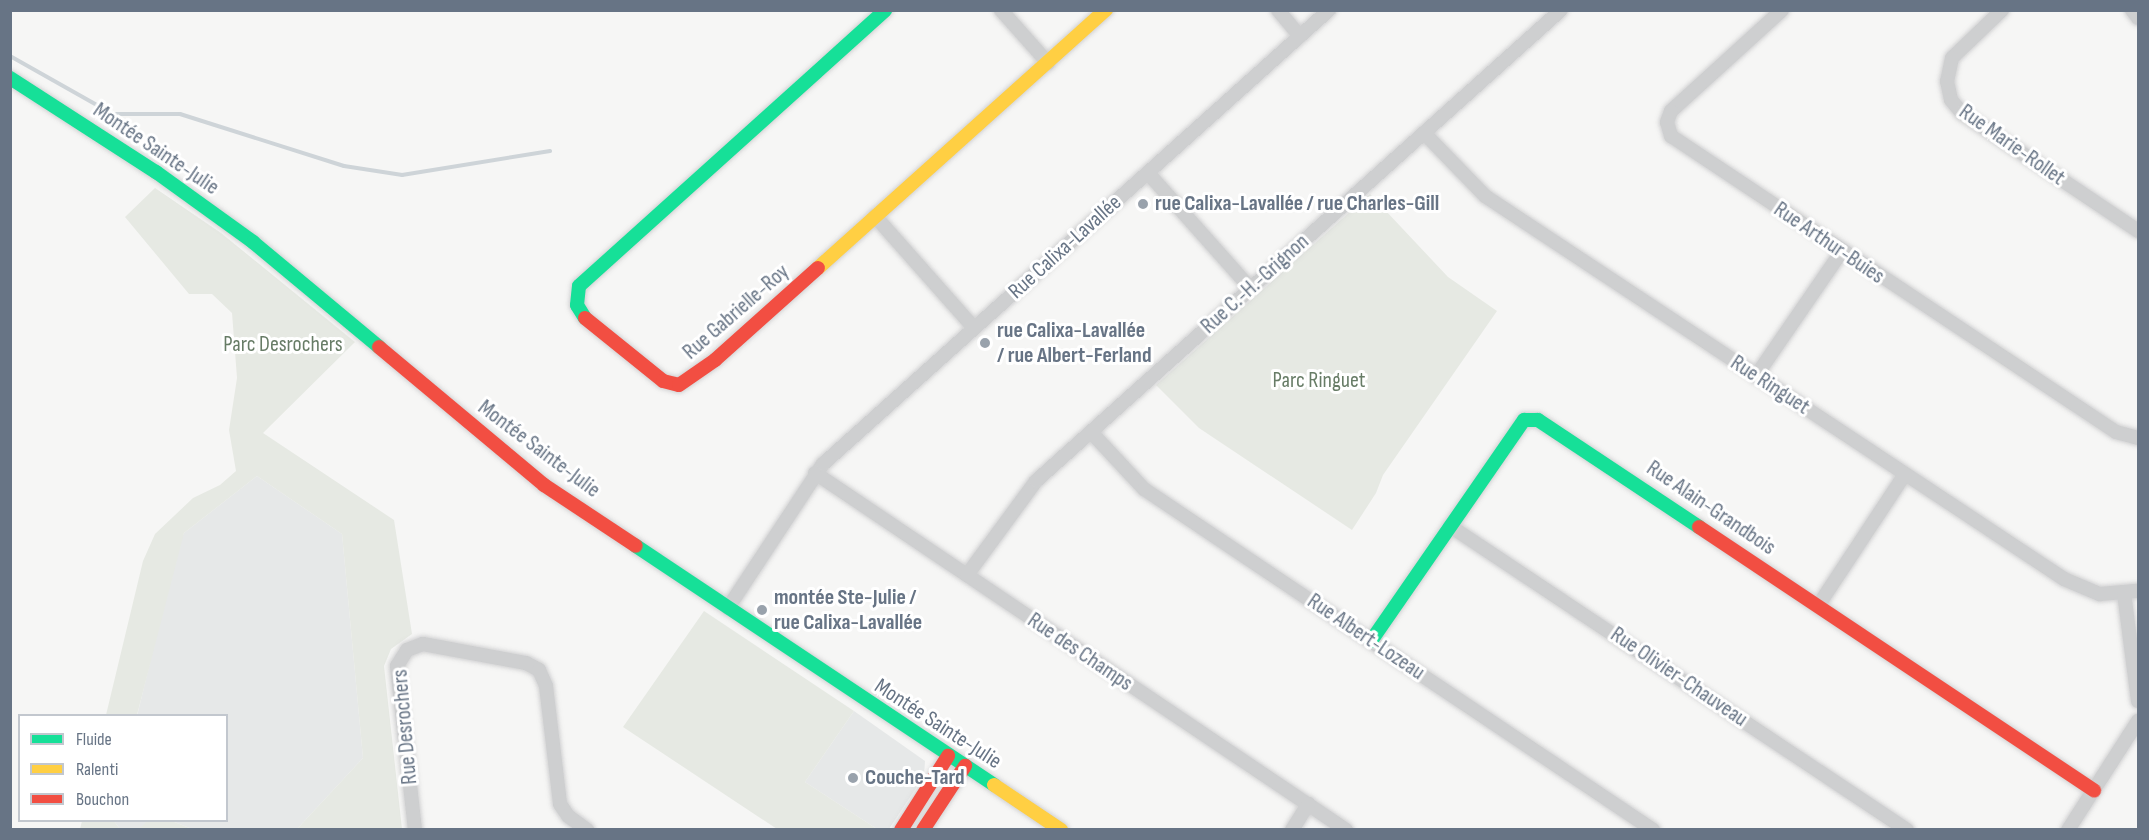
<!DOCTYPE html>
<meta charset="utf-8">
<style>
body{margin:0}
#map{position:relative;width:2149px;height:840px;overflow:hidden;background:#f6f6f5;font-family:"Sofia Sans Condensed",sans-serif}
div>[style]{position:absolute}
.built>*{inset:0;background:#e6e8e8}
.green>*{inset:0;background:#e6e9e3}
.stream>*{height:4px;margin:-2px;padding:0 2px;transform-origin:2px;border-radius:2px;background:#ced4d8}
.roads{filter:drop-shadow(0 0 2px #d2d2d3) drop-shadow(0 0 2px #d2d2d3)}
.street>*{height:14px;margin:-7px;padding:0 7px;transform-origin:7px;border-radius:7px;background:#cecfd0}
.fast>*{height:14px;margin:-7px;padding:0 7px;transform-origin:7px;border-radius:7px;background:#16e098}
.slow>*{height:14px;margin:-7px;padding:0 7px;transform-origin:7px;border-radius:7px;background:#ffcf43}
.jam>*{height:14px;margin:-7px;padding:0 7px;transform-origin:7px;border-radius:7px;background:#f24e42}
.dots>*{width:16px;height:16px;translate:-50% -50%;box-sizing:border-box;border:3px solid #fff;border-radius:50%}
span{translate:-50% -50%;white-space:nowrap;text-align:center;line-height:1.15;-webkit-text-stroke:6px #fff;paint-order:stroke}
.street-label{font-size:22px;color:#677485}
.poi-label{font-size:22px;color:#677485;font-weight:700}
.left{translate:0 -50%;text-align:left}
.park-label{font-size:22px;color:#677c66}
.frame{position:absolute;inset:0;border:12px solid #677485;pointer-events:none}
.legend{position:absolute;left:18px;top:714px;width:210px;height:108px;box-sizing:border-box;background:#fff;border:2px solid #c2c7ce;margin:0;padding:8px 10px;list-style:none;font-size:18px;color:#677485}
.legend li{display:flex;align-items:center;gap:12px;height:30px}
.legend b{width:30px;border:2px solid #c2c7ce}
</style>
<div id="map">
<div class="built">
<div style="clip-path:polygon(257px 476px,342px 534px,363px 758px,297px 829px,192px 829px,172px 821px,226px 820px,226px 716px,137px 716px,179px 543px,184px 533px)"></div>
<div style="clip-path:polygon(854px 711px,925px 761px,924px 776px,889px 829px,877px 829px,805px 782px)"></div>
<div style="clip-path:polygon(114px 821px,148px 821px,139px 830px,120px 829px)"></div>
</div>
<div class="green">
<div style="clip-path:polygon(155px 188px,221px 233px,355px 342px,263px 433px,394px 520px,412px 634px,391px 649px,384px 666px,402px 829px,297px 829px,363px 758px,342px 534px,257px 476px,184px 533px,137px 715px,106px 715px,143px 561px,155px 534px,193px 498px,220px 485px,236px 471px,229px 430px,237px 378px,232px 313px,212px 294px,189px 294px,125px 217px)"></div>
<div style="clip-path:polygon(1370px 194px,1448px 277px,1497px 311px,1383px 475px,1376px 493px,1352px 530px,1199px 428px,1156px 385px)"></div>
<div style="clip-path:polygon(704px 611px,854px 711px,805px 782px,877px 829px,777px 829px,623px 727px)"></div>
<div style="clip-path:polygon(148px 820px,172px 821px,192px 829px,139px 829px)"></div>
<div style="clip-path:polygon(82px 821px,114px 821px,120px 829px,80px 829px)"></div>
</div>
<div class="stream">
<div style="left:10px;top:56px;width:118px;rotate:29.4deg"></div>
<div style="left:113px;top:114px;width:67px"></div>
<div style="left:180px;top:114px;width:172px;rotate:17.6deg"></div>
<div style="left:344px;top:166px;width:59px;rotate:8.8deg"></div>
<div style="left:402px;top:175px;width:150px;rotate:-9.2deg"></div>
</div>
<div class="roads">
<div class="street">
<div style="left:1001px;top:10px;width:71px;rotate:48.4deg"></div>
<div style="left:1278px;top:10px;width:34px;rotate:50deg"></div>
<div style="left:1782px;top:10px;width:150px;rotate:137.7deg"></div>
<div style="left:1671px;top:111px;width:12px;rotate:110deg"></div>
<div style="left:1667px;top:122px;width:15px;rotate:74deg"></div>
<div style="left:1671px;top:136px;width:534px;rotate:33.63deg"></div>
<div style="left:2116px;top:432px;width:23px;rotate:15deg"></div>
<div style="left:2002px;top:10px;width:69px;rotate:136.2deg"></div>
<div style="left:1952px;top:58px;width:24px;rotate:102deg"></div>
<div style="left:1947px;top:81px;width:19px;rotate:78deg"></div>
<div style="left:1951px;top:100px;width:17px;rotate:50deg"></div>
<div style="left:1962px;top:113px;width:212px;rotate:33.8deg"></div>
<div style="left:2132px;top:10px;width:10px;rotate:53deg"></div>
<div style="left:1424px;top:133px;width:88px;rotate:45.9deg"></div>
<div style="left:1485px;top:196px;width:694px;rotate:33.48deg"></div>
<div style="left:2064px;top:579px;width:39px;rotate:23deg"></div>
<div style="left:2100px;top:594px;width:38px;rotate:-5deg"></div>
<div style="left:1148px;top:173px;width:155px;rotate:48.4deg"></div>
<div style="left:875px;top:216px;width:149px;rotate:48.5deg"></div>
<div style="left:1756px;top:376px;width:152px;rotate:-55.5deg"></div>
<div style="left:1091px;top:432px;width:78px;rotate:47.1deg"></div>
<div style="left:1144px;top:489px;width:613px;rotate:33.82deg"></div>
<div style="left:815px;top:473px;width:640px;rotate:33.91deg"></div>
<div style="left:1450px;top:526px;width:549px;rotate:33.63deg"></div>
<div style="left:967px;top:575px;width:117px;rotate:-53.7deg"></div>
<div style="left:1036px;top:481px;width:705px;rotate:-41.9deg"></div>
<div style="left:2124px;top:593px;width:109px;rotate:82.6deg"></div>
<div style="left:1818px;top:606px;width:158px;rotate:-56.6deg"></div>
<div style="left:728px;top:608px;width:173px;rotate:-56.6deg"></div>
<div style="left:823px;top:464px;width:680px;rotate:-41.9deg"></div>
<div style="left:415px;top:830px;width:165px;rotate:-96.3deg"></div>
<div style="left:397px;top:666px;width:19px;rotate:-58deg"></div>
<div style="left:407px;top:650px;width:17px;rotate:-21deg"></div>
<div style="left:423px;top:644px;width:105px;rotate:10.5deg"></div>
<div style="left:526px;top:663px;width:15px;rotate:28deg"></div>
<div style="left:539px;top:670px;width:17px;rotate:66deg"></div>
<div style="left:546px;top:686px;width:119px;rotate:83.2deg"></div>
<div style="left:560px;top:804px;width:14px;rotate:56deg"></div>
<div style="left:568px;top:816px;width:24px;rotate:36deg"></div>
<div style="left:1292px;top:830px;width:31px;rotate:-58deg"></div>
<div style="left:2068px;top:830px;width:130px;rotate:-57.3deg"></div>
</div>
<div class="fast">
<div style="left:10px;top:78px;width:174px;rotate:32.8deg"></div>
<div style="left:156px;top:172px;width:120px;rotate:35.8deg"></div>
<div style="left:253px;top:242px;width:164px;rotate:39.8deg"></div>
<div style="left:585px;top:318px;width:15px;rotate:-122deg"></div>
<div style="left:577px;top:305px;width:19px;rotate:-84deg"></div>
<div style="left:579px;top:286px;width:412px;rotate:-42deg"></div>
<div style="left:636px;top:546px;width:430px;rotate:33.7deg"></div>
<div style="left:1371px;top:641px;width:269px;rotate:-55.3deg"></div>
<div style="left:1524px;top:420px;width:14px"></div>
<div style="left:1538px;top:420px;width:193px;rotate:33.6deg"></div>
</div>
<div class="slow">
<div style="left:818px;top:268px;width:387px;rotate:-41.9deg"></div>
<div style="left:994px;top:785px;width:81px;rotate:33.9deg"></div>
</div>
<div class="jam">
<div style="left:585px;top:318px;width:100px;rotate:38.9deg"></div>
<div style="left:663px;top:381px;width:16px;rotate:14deg"></div>
<div style="left:679px;top:385px;width:44px;rotate:-34.8deg"></div>
<div style="left:715px;top:360px;width:138px;rotate:-41.8deg"></div>
<div style="left:379px;top:347px;width:215px;rotate:39.9deg"></div>
<div style="left:544px;top:485px;width:110px;rotate:33.5deg"></div>
<div style="left:1699px;top:527px;width:475px;rotate:33.7deg"></div>
<div style="left:901px;top:830px;width:88px;rotate:-57.6deg"></div>
<div style="left:923px;top:830px;width:77px;rotate:-56.7deg"></div>
</div>
</div>
<div class="dots">
<div style="left:1143px;top:204px;background:#99a2ac"></div>
<div style="left:985px;top:343px;background:#99a2ac"></div>
<div style="left:762px;top:610px;background:#99a2ac"></div>
<div style="left:853px;top:778px;background:#99a2ac"></div>
</div>
<div class="street-label">
<span style="left:2012px;top:145px;rotate:35deg">Rue Marie-Rollet</span>
<span style="left:156px;top:149px;rotate:34deg">Montée Sainte-Julie</span>
<span style="left:1829px;top:243px;rotate:34deg">Rue Arthur-Buies</span>
<span style="left:1065px;top:247px;rotate:-42deg">Rue Calixa-Lavallée</span>
<span style="left:1255px;top:284px;rotate:-42deg">Rue C.-H.-Grignon</span>
<span style="left:736px;top:312px;rotate:-41deg">Rue Gabrielle-Roy</span>
<span style="left:1770px;top:385px;rotate:33deg">Rue Ringuet</span>
<span style="left:539px;top:449px;rotate:37deg">Montée Sainte-Julie</span>
<span style="left:1711px;top:508px;rotate:34deg">Rue Alain-Grandbois</span>
<span style="left:1366px;top:637px;rotate:34deg">Rue Albert-Lozeau</span>
<span style="left:1080px;top:652px;rotate:34deg">Rue des Champs</span>
<span style="left:1679px;top:677px;rotate:34deg">Rue Olivier-Chauveau</span>
<span style="left:938px;top:724px;rotate:33deg">Montée Sainte-Julie</span>
<span style="left:405px;top:727px;rotate:-95deg">Rue Desrochers</span>
</div>
<div class="poi-label">
<span class="left" style="left:1155px;top:204px">rue Calixa-Lavallée / rue Charles-Gill</span>
<span class="left" style="left:997px;top:343px">rue Calixa-Lavallée<br>/ rue Albert-Ferland</span>
<span class="left" style="left:774px;top:610px">montée Ste-Julie /<br>rue Calixa-Lavallée</span>
<span class="left" style="left:865px;top:778px">Couche-Tard</span>
</div>
<div class="park-label">
<span style="left:283px;top:345px">Parc Desrochers</span>
<span style="left:1319px;top:381px">Parc Ringuet</span>
</div>
<div class="frame"></div>
<ul class="legend">
<li><b style="height:8px;background:#16e098"></b>Fluide</li>
<li><b style="height:8px;background:#ffcf43"></b>Ralenti</li>
<li><b style="height:8px;background:#f24e42"></b>Bouchon</li>
</ul>
</div>
